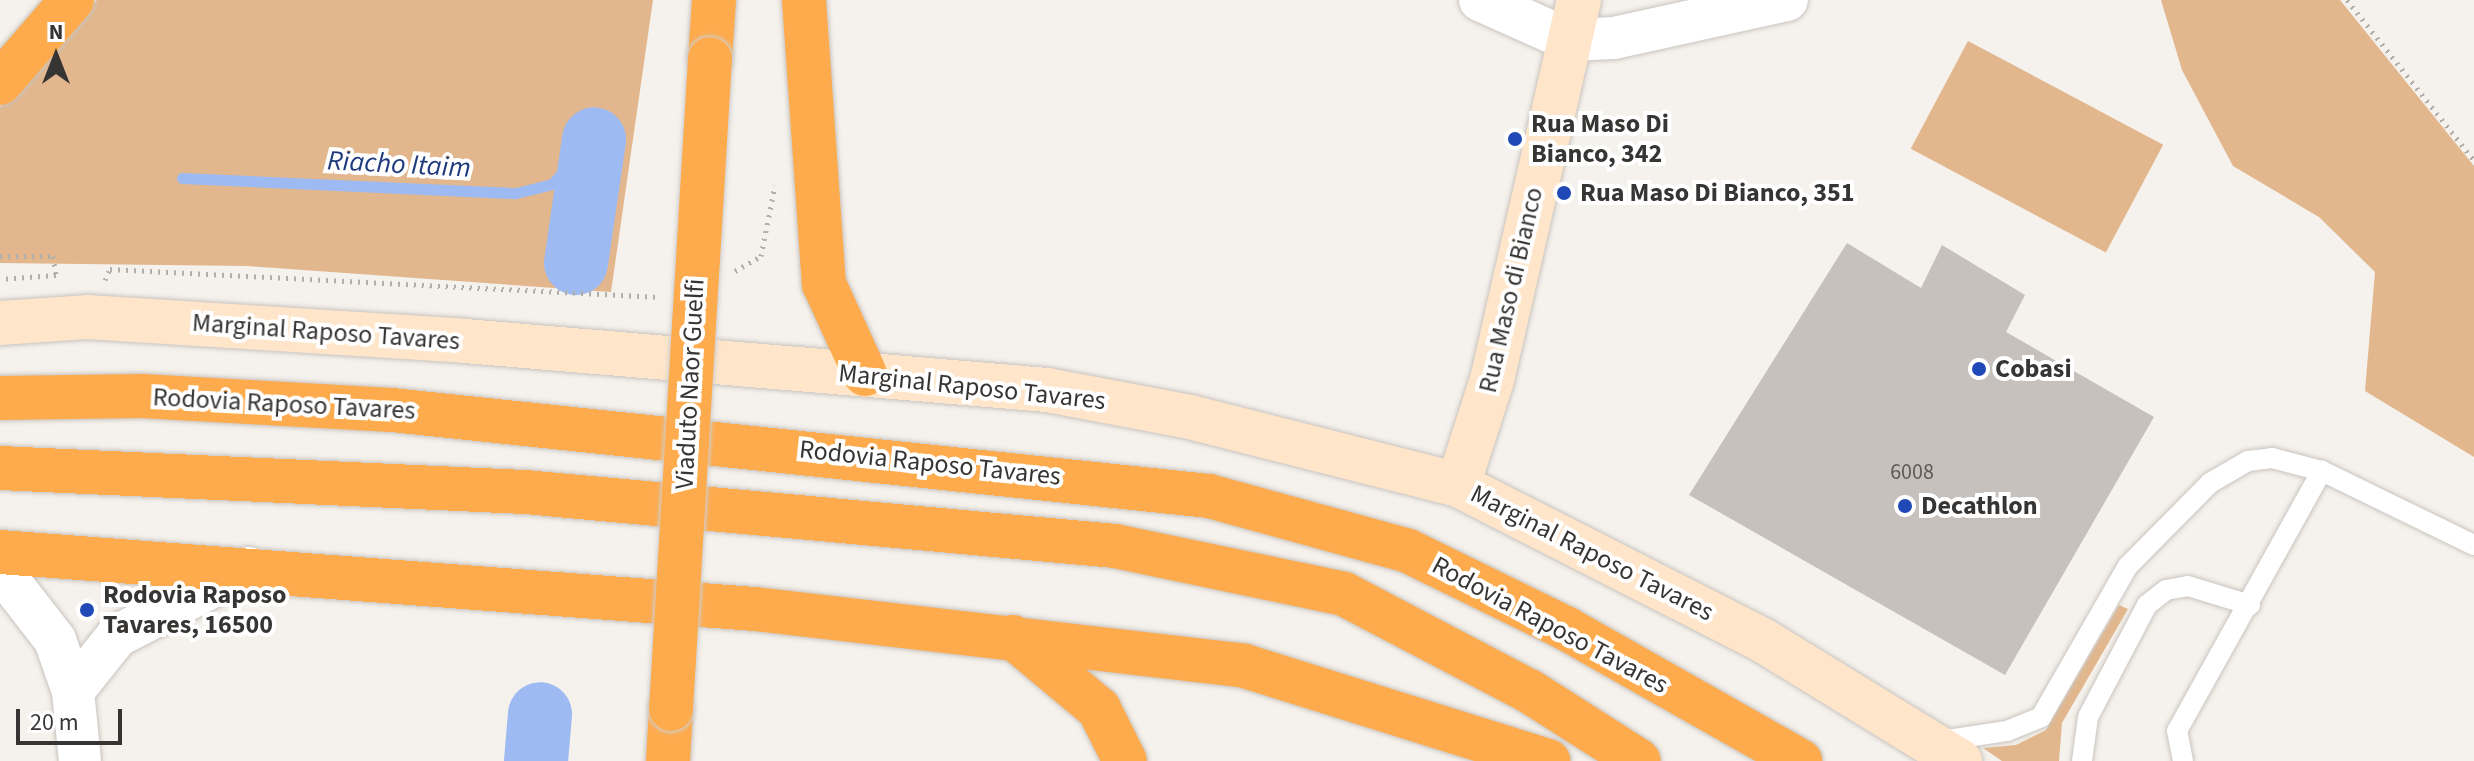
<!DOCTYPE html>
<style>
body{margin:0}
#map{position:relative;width:2474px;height:761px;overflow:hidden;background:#f5f1ec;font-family:"Source Sans 3",sans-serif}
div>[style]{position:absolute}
.green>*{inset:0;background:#e2b78d;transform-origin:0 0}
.stream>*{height:11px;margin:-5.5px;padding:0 5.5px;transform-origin:5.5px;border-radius:5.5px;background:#9ebaf2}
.river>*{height:64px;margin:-32px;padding:0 32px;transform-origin:32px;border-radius:32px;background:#9ebaf2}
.building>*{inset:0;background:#c6c1bd}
.path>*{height:5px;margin-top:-2.5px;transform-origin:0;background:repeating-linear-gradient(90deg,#b2afab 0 2px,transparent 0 8px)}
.roads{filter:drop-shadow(0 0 2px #c9c4bf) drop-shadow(0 0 2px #c9c4bf)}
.lane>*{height:20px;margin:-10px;padding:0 10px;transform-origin:10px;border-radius:10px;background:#fff}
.street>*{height:42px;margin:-21px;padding:0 21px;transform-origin:21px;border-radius:21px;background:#fff}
.secondary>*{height:44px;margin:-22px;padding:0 22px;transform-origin:22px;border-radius:22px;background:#ffe6ca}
.highway>*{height:44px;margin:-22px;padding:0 22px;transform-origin:22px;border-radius:22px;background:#feab4d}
.bridges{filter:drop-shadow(0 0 2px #cfcfce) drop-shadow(0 0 2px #cfcfce)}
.highway-bridge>*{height:44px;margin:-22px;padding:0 22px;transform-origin:22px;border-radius:22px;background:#feab4d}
.dots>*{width:22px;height:22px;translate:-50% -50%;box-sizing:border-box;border:4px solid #fff;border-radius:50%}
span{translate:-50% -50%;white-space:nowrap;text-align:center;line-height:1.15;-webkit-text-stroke:8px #fff;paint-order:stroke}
.number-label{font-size:22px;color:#5b5856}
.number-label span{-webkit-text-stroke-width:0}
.poi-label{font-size:26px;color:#373533;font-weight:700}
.left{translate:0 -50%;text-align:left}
.street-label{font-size:26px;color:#373533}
.water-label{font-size:28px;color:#203b7d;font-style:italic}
.north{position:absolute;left:16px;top:16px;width:80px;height:80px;-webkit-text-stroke:6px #fff;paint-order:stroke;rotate:0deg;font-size:22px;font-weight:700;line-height:32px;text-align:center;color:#373533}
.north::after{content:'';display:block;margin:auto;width:28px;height:36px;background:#373533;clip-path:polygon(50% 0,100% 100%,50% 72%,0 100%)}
.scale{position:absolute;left:16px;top:709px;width:106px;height:36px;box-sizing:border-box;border:4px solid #373533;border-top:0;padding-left:10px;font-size:24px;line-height:28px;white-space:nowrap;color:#373533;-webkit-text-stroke:6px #fff;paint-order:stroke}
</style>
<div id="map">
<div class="green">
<div style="clip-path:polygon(97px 0,653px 0,611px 292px,247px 266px,0 263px,0 107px)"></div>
<div style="clip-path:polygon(2161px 0,2340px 0,2474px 166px,2474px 457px,2365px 391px,2375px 272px,2319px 217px,2233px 166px,2182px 70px)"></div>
<div style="left:1968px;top:41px;width:221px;height:122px;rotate:28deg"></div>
<div style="clip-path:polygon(2119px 605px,2128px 609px,2062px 723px,2059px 761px,2002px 761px,1983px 748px,2016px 745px,2046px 730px)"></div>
</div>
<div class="stream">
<div style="left:182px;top:178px;width:334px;rotate:2.6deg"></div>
<div style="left:516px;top:193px;width:37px;rotate:-14deg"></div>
<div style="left:552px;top:184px;width:62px;rotate:-47deg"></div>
</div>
<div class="river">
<div style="left:576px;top:263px;width:125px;rotate:-81.7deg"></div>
<div style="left:536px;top:761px;width:47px;rotate:-85.1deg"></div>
</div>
<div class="building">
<div style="clip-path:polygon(1847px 243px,1921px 288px,1942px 245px,2025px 295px,2006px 332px,2154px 417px,2005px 675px,1689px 495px)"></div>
</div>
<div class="path">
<div style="left:2347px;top:0;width:204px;rotate:51.6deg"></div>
<div style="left:0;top:256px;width:53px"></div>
<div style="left:53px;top:256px;width:19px;rotate:81deg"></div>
<div style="left:56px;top:275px;width:56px;rotate:175.9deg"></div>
<div style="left:735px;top:271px;width:30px;rotate:-30deg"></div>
<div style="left:761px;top:256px;width:72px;rotate:-78.8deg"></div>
<div style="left:105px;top:280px;width:12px;rotate:-66deg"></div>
<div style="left:110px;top:269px;width:550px;rotate:2.92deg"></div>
</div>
<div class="roads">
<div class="lane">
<div style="left:1941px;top:741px;width:67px;rotate:-8.6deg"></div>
<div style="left:2007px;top:731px;width:37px;rotate:-22deg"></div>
<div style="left:2041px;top:717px;width:174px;rotate:-60.1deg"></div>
<div style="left:2128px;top:566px;width:117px;rotate:-45.3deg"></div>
<div style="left:2210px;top:483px;width:44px;rotate:-30.1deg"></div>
<div style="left:2248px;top:461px;width:24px;rotate:-7deg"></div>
<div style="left:2272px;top:458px;width:52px;rotate:14.6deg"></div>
<div style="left:2322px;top:471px;width:169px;rotate:26deg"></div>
<div style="left:2082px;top:761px;width:44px;rotate:-82.2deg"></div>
<div style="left:2088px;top:717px;width:127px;rotate:-62.2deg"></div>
<div style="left:2147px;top:605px;width:24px;rotate:-38deg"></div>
<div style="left:2166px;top:590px;width:22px;rotate:-10deg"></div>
<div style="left:2188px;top:586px;width:65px;rotate:17deg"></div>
<div style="left:2183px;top:761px;width:31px;rotate:-101deg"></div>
<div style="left:2177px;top:731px;width:298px;rotate:-60.9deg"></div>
</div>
<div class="street">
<div style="left:1480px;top:0;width:98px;rotate:24.2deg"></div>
<div style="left:1569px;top:40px;width:45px;rotate:-2.5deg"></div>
<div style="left:1614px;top:38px;width:177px;rotate:-12.4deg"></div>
<div style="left:0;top:569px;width:90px;rotate:52.2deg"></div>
<div style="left:55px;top:640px;width:54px;rotate:70.6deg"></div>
<div style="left:73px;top:691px;width:70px;rotate:84.3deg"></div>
<div style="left:73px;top:691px;width:70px;rotate:-51.3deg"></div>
<div style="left:117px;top:636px;width:148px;rotate:-27.4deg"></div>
</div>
<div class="secondary">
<div style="left:0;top:323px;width:87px;rotate:-3.9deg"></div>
<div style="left:87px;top:317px;width:379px;rotate:3.6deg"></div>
<div style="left:465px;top:341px;width:584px;rotate:4.81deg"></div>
<div style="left:1047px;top:390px;width:146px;rotate:10.7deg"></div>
<div style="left:1190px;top:417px;width:276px;rotate:14.2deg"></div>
<div style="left:1458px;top:485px;width:343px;rotate:27deg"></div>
<div style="left:1764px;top:641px;width:230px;rotate:31.5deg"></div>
<div style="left:1458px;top:485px;width:110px;rotate:-72.1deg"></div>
<div style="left:1492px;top:380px;width:390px;rotate:-77.1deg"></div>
</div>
<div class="highway">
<div style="left:804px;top:0;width:285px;rotate:86deg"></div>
<div style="left:824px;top:284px;width:99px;rotate:65.5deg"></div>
<div style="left:710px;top:59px;width:59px;rotate:-86.1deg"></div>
<div style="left:0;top:83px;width:110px;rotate:-49.1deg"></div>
<div style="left:0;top:398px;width:142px;rotate:-0.8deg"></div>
<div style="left:142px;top:396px;width:250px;rotate:3.2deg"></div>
<div style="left:392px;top:410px;width:822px;rotate:6.01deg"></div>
<div style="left:1209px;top:496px;width:206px;rotate:15.4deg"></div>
<div style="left:1408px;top:551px;width:177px;rotate:26.1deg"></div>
<div style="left:1567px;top:629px;width:268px;rotate:29.5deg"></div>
<div style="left:0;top:468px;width:526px;rotate:2.62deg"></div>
<div style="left:525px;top:492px;width:592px;rotate:5.23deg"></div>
<div style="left:1115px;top:546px;width:234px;rotate:11.8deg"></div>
<div style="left:1344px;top:594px;width:209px;rotate:27.7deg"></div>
<div style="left:1529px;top:691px;width:130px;rotate:32.5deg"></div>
<div style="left:0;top:552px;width:757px;rotate:4.32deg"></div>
<div style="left:755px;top:609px;width:493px;rotate:6.6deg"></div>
<div style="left:1245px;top:666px;width:318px;rotate:17.4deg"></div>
<div style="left:1013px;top:637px;width:112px;rotate:39.9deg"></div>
<div style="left:1099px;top:709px;width:58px;rotate:63.4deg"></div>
<div style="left:668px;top:761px;width:52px;rotate:-86.7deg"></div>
</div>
</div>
<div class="bridges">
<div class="highway-bridge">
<div style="left:671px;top:709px;width:651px;rotate:-86.57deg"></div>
</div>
</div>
<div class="dots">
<div style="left:1515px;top:139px;background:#2049b7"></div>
<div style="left:1564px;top:193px;background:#2049b7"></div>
<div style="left:1979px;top:369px;background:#2049b7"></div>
<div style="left:1905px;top:506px;background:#2049b7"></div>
<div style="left:87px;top:610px;background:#2049b7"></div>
</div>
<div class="number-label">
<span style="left:1912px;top:473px">6008</span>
</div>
<div class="poi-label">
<span class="left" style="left:1531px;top:139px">Rua Maso Di<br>Bianco, 342</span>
<span class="left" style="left:1580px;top:193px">Rua Maso Di Bianco, 351</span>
<span class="left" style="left:1995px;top:369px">Cobasi</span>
<span class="left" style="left:1921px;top:506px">Decathlon</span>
<span class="left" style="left:103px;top:610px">Rodovia Raposo<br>Tavares, 16500</span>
</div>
<div class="street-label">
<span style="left:1511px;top:290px;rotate:-77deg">Rua Maso di Bianco</span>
<span style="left:326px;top:332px;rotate:4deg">Marginal Raposo Tavares</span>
<span style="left:690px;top:384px;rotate:-87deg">Viaduto Naor Guelfi</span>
<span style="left:972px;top:387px;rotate:6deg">Marginal Raposo Tavares</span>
<span style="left:284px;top:404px;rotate:3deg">Rodovia Raposo Tavares</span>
<span style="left:930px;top:463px;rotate:6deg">Rodovia Raposo Tavares</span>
<span style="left:1592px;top:553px;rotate:27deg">Marginal Raposo Tavares</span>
<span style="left:1550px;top:625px;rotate:28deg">Rodovia Raposo Tavares</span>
</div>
<div class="water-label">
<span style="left:399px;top:164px;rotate:3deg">Riacho Itaim</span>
</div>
<div class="north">N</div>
<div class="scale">20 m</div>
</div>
